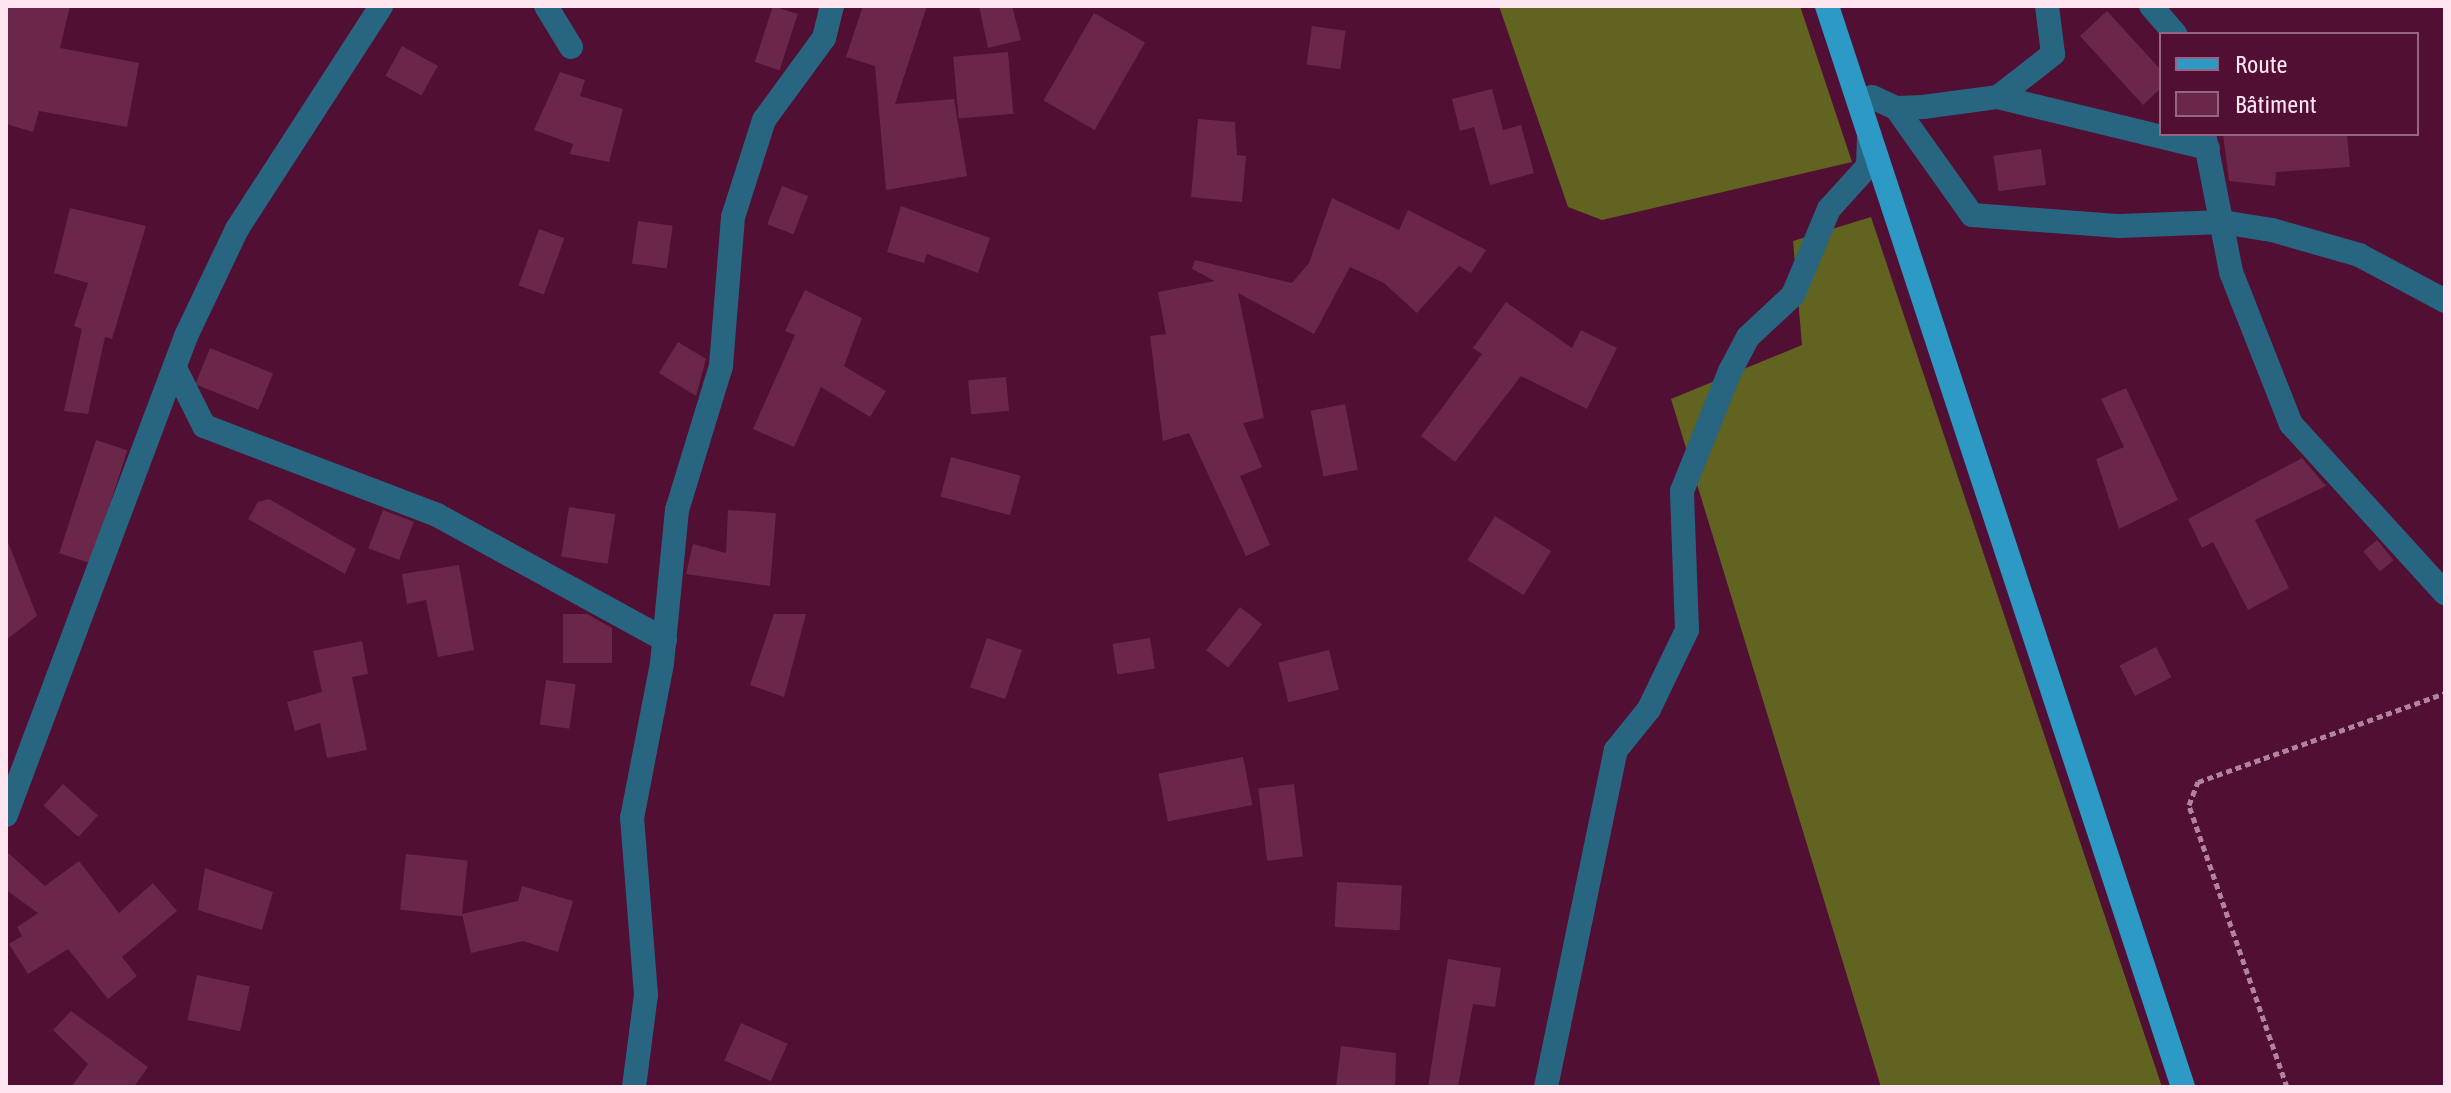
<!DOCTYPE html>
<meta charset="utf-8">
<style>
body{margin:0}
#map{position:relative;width:2451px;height:1093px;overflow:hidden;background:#510f34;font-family:"Asap Condensed",sans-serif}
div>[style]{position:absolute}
.forest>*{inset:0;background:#616321}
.building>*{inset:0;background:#6a274a;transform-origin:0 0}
.path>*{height:5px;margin-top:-2.5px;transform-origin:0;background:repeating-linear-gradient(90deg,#b0849b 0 6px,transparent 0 10px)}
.street>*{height:24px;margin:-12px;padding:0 12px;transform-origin:12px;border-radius:12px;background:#286581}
.primary>*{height:24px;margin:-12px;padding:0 12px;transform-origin:12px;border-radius:12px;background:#2d99c5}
span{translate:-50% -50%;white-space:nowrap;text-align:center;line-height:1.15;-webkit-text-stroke:6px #510f34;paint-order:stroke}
.frame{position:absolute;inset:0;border:8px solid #ffe5f0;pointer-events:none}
.legend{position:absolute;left:2159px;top:32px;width:260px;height:104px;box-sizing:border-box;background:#510f34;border:2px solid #97657f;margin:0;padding:10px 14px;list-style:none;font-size:24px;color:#ffe5f0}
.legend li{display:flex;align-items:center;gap:16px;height:40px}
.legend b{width:40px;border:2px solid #97657f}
</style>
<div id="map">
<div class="forest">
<div style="clip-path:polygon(1499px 6px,1800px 6px,1852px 162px,1602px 220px,1568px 207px)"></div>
<div style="clip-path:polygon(1871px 217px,2162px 1087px,1881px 1087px,1671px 399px,1802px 345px,1793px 241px)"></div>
</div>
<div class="building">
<div style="clip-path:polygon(6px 6px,70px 6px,60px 48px,139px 63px,127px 127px,39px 111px,33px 132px,6px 124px)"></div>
<div style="left:773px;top:6px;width:26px;height:59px;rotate:18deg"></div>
<div style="clip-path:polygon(863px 6px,927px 6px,895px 104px,954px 99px,967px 176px,886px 190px,875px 66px,846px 57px)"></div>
<div style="clip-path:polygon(979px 6px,1012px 6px,1021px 40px,988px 48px)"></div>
<div style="clip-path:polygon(2107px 11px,2161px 70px,2161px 88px,2143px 105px,2080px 36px)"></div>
<div style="left:1094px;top:13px;width:59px;height:101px;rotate:30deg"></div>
<div style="left:1312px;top:26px;width:34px;height:39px;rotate:8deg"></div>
<div style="left:402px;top:46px;width:41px;height:34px;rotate:29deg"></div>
<div style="left:1008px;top:52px;width:62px;height:55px;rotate:85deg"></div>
<div style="clip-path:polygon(560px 72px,585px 80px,580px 96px,623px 109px,609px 162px,570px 154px,573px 144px,534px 130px)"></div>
<div style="clip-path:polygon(1492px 89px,1503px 130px,1521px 125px,1534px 173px,1490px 185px,1474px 127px,1460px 131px,1452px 99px)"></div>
<div style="clip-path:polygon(1198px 119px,1235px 122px,1237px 155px,1246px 156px,1242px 202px,1191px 197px)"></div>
<div style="clip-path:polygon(2223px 134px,2347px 134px,2350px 167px,2276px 172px,2275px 186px,2229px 181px)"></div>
<div style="left:2041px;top:149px;width:36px;height:48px;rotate:82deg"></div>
<div style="left:782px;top:186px;width:28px;height:41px;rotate:21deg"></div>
<div style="clip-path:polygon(1332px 198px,1399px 230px,1408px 210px,1486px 250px,1471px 273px,1459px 266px,1417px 313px,1384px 283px,1350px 267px,1314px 334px,1238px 293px,1264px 418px,1243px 423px,1262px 467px,1240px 476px,1270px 545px,1246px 556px,1189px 433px,1163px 441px,1150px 336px,1166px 334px,1158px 292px,1215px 281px,1192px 269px,1195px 260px,1292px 283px,1309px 263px)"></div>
<div style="clip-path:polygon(901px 206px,990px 238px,978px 273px,927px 254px,924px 263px,887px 252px)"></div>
<div style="clip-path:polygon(70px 208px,146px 226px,112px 339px,105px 337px,88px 414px,64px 411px,82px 329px,74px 326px,88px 283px,54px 273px)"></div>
<div style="left:638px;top:221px;width:35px;height:43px;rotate:8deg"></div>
<div style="left:539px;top:229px;width:27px;height:60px;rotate:20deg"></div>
<div style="clip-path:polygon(805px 290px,862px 318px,844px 366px,886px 391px,870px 417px,821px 387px,794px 447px,753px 429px,795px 335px,785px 331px)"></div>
<div style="clip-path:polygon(1506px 302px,1572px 348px,1581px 330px,1617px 348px,1587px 409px,1521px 376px,1455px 462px,1421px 436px,1482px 354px,1473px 348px)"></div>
<div style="clip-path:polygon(678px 342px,706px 359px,696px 396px,659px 373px)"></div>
<div style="left:210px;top:348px;width:68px;height:39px;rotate:22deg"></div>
<div style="left:1006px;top:377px;width:34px;height:38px;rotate:85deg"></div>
<div style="clip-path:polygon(2126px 388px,2178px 500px,2119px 529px,2096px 459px,2124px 447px,2101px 399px)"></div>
<div style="left:1345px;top:404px;width:67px;height:35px;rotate:79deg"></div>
<div style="left:96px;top:440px;width:33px;height:119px;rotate:18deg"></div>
<div style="left:951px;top:457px;width:72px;height:41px;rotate:15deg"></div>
<div style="clip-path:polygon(2302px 458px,2326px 486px,2255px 520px,2289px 588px,2248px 610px,2213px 542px,2202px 548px,2188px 519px)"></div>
<div style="clip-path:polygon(269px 499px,356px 549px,345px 574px,248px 519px,258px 502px)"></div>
<div style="left:569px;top:507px;width:47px;height:50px;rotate:9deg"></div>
<div style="left:383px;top:510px;width:33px;height:41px;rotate:21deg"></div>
<div style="clip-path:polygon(728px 510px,776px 513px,770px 586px,686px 574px,693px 544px,726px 553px)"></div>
<div style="left:1495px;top:516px;width:66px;height:52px;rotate:32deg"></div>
<div style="clip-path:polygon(6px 537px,37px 616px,6px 640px)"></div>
<div style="left:2377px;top:540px;width:26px;height:18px;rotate:50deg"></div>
<div style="clip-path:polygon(459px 565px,474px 650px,438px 657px,426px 600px,407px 604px,402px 574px)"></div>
<div style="left:1240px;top:607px;width:28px;height:55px;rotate:38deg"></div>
<div style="clip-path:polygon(563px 614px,587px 614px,612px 628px,612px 663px,563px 663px)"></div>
<div style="clip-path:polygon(774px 614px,806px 614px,784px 697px,750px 685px)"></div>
<div style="left:987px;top:638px;width:37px;height:52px;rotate:19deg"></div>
<div style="left:1150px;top:638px;width:31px;height:38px;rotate:81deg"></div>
<div style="clip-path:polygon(362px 641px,368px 674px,352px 677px,367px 750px,327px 758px,320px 723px,295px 731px,287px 702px,322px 692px,313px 651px)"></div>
<div style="left:2156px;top:647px;width:34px;height:41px;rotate:63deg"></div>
<div style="left:1329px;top:650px;width:41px;height:52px;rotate:76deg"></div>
<div style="left:546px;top:680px;width:30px;height:45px;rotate:8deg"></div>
<div style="left:1243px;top:757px;width:49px;height:86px;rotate:79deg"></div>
<div style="left:63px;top:784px;width:47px;height:29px;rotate:42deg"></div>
<div style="left:1294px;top:784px;width:73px;height:36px;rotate:83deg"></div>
<div style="clip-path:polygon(6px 851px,45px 886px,79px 861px,119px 913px,153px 883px,177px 911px,122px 957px,137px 976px,108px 999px,68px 949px,28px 974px,9px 944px,22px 936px,17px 927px,38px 913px,6px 890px)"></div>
<div style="left:406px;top:854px;width:62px;height:56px;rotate:6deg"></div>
<div style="clip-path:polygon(205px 868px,273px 892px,262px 930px,198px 910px)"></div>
<div style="left:1337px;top:882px;width:65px;height:45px;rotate:3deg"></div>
<div style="clip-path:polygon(522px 886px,573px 901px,558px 952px,523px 941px,471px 953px,462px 914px,518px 901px)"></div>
<div style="clip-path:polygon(1448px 959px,1501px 968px,1495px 1007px,1473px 1004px,1458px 1087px,1428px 1087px)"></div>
<div style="left:197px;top:975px;width:54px;height:46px;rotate:12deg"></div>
<div style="clip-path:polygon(71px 1011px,148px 1067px,134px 1087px,71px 1087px,88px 1064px,53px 1030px)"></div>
<div style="left:741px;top:1023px;width:51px;height:41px;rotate:24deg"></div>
<div style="clip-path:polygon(1341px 1046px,1396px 1053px,1395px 1087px,1336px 1087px)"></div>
</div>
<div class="path">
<div style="left:2287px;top:1087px;width:299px;rotate:-109.2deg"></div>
<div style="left:2189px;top:805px;width:25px;rotate:-69deg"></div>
<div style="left:2198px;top:782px;width:263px;rotate:-19.8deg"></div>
</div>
<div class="street">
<div style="left:546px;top:6px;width:48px;rotate:58.6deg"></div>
<div style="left:2151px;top:6px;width:37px;rotate:49deg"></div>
<div style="left:1998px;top:97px;width:70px;rotate:-38deg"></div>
<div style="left:2053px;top:54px;width:48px;rotate:-97.1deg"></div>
<div style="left:1860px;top:103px;width:13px;rotate:-27deg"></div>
<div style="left:1872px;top:97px;width:26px;rotate:25deg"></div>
<div style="left:1896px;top:108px;width:27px;rotate:-2deg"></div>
<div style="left:1923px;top:107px;width:76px;rotate:-7.6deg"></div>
<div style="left:1998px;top:97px;width:216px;rotate:13.7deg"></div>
<div style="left:1896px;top:108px;width:131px;rotate:54.6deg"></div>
<div style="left:1972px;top:215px;width:148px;rotate:4.3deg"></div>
<div style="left:2120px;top:226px;width:102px;rotate:-2.2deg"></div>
<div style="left:2222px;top:222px;width:51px;rotate:9.1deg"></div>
<div style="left:2272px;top:230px;width:91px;rotate:16deg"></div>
<div style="left:2359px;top:255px;width:98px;rotate:28.1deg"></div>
<div style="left:2204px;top:134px;width:141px;rotate:78.9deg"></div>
<div style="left:2231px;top:272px;width:163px;rotate:68.5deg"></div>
<div style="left:2291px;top:424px;width:229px;rotate:47.7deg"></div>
<div style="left:175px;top:368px;width:65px;rotate:63.4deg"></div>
<div style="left:204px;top:426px;width:249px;rotate:20.9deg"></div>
<div style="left:437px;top:515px;width:260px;rotate:28.7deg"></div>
<div style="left:6px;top:815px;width:512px;rotate:-69.4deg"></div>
<div style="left:186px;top:336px;width:119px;rotate:-64.5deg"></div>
<div style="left:237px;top:229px;width:265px;rotate:-57.1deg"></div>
<div style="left:634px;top:1087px;width:93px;rotate:-82.6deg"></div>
<div style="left:646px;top:995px;width:178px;rotate:-94.5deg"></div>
<div style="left:632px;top:818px;width:158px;rotate:-79deg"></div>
<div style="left:662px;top:663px;width:154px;rotate:-84.4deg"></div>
<div style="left:677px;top:510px;width:151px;rotate:-73deg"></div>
<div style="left:721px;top:366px;width:149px;rotate:-85.4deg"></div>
<div style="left:733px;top:217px;width:102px;rotate:-72.3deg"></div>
<div style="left:764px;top:120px;width:102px;rotate:-53.8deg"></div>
<div style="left:824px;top:38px;width:33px;rotate:-76deg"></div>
<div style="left:1546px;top:1087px;width:344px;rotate:-78.3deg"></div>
<div style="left:1616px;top:750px;width:53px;rotate:-51.2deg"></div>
<div style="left:1649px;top:709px;width:88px;rotate:-64.3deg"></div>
<div style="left:1687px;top:630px;width:139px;rotate:-92.1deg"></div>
<div style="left:1682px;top:491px;width:129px;rotate:-68.2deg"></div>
<div style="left:1730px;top:371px;width:38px;rotate:-62deg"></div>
<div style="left:1748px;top:337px;width:62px;rotate:-43deg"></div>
<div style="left:1793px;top:295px;width:93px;rotate:-67.3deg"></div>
<div style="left:1829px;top:209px;width:58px;rotate:-47.8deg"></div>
<div style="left:1868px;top:166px;width:30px;rotate:-88deg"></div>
</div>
<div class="primary">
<div style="left:1827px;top:6px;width:1138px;rotate:71.77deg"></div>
</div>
<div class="frame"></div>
<ul class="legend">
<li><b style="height:10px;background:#2d99c5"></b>Route</li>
<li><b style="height:22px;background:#6a274a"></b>Bâtiment</li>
</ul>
</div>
